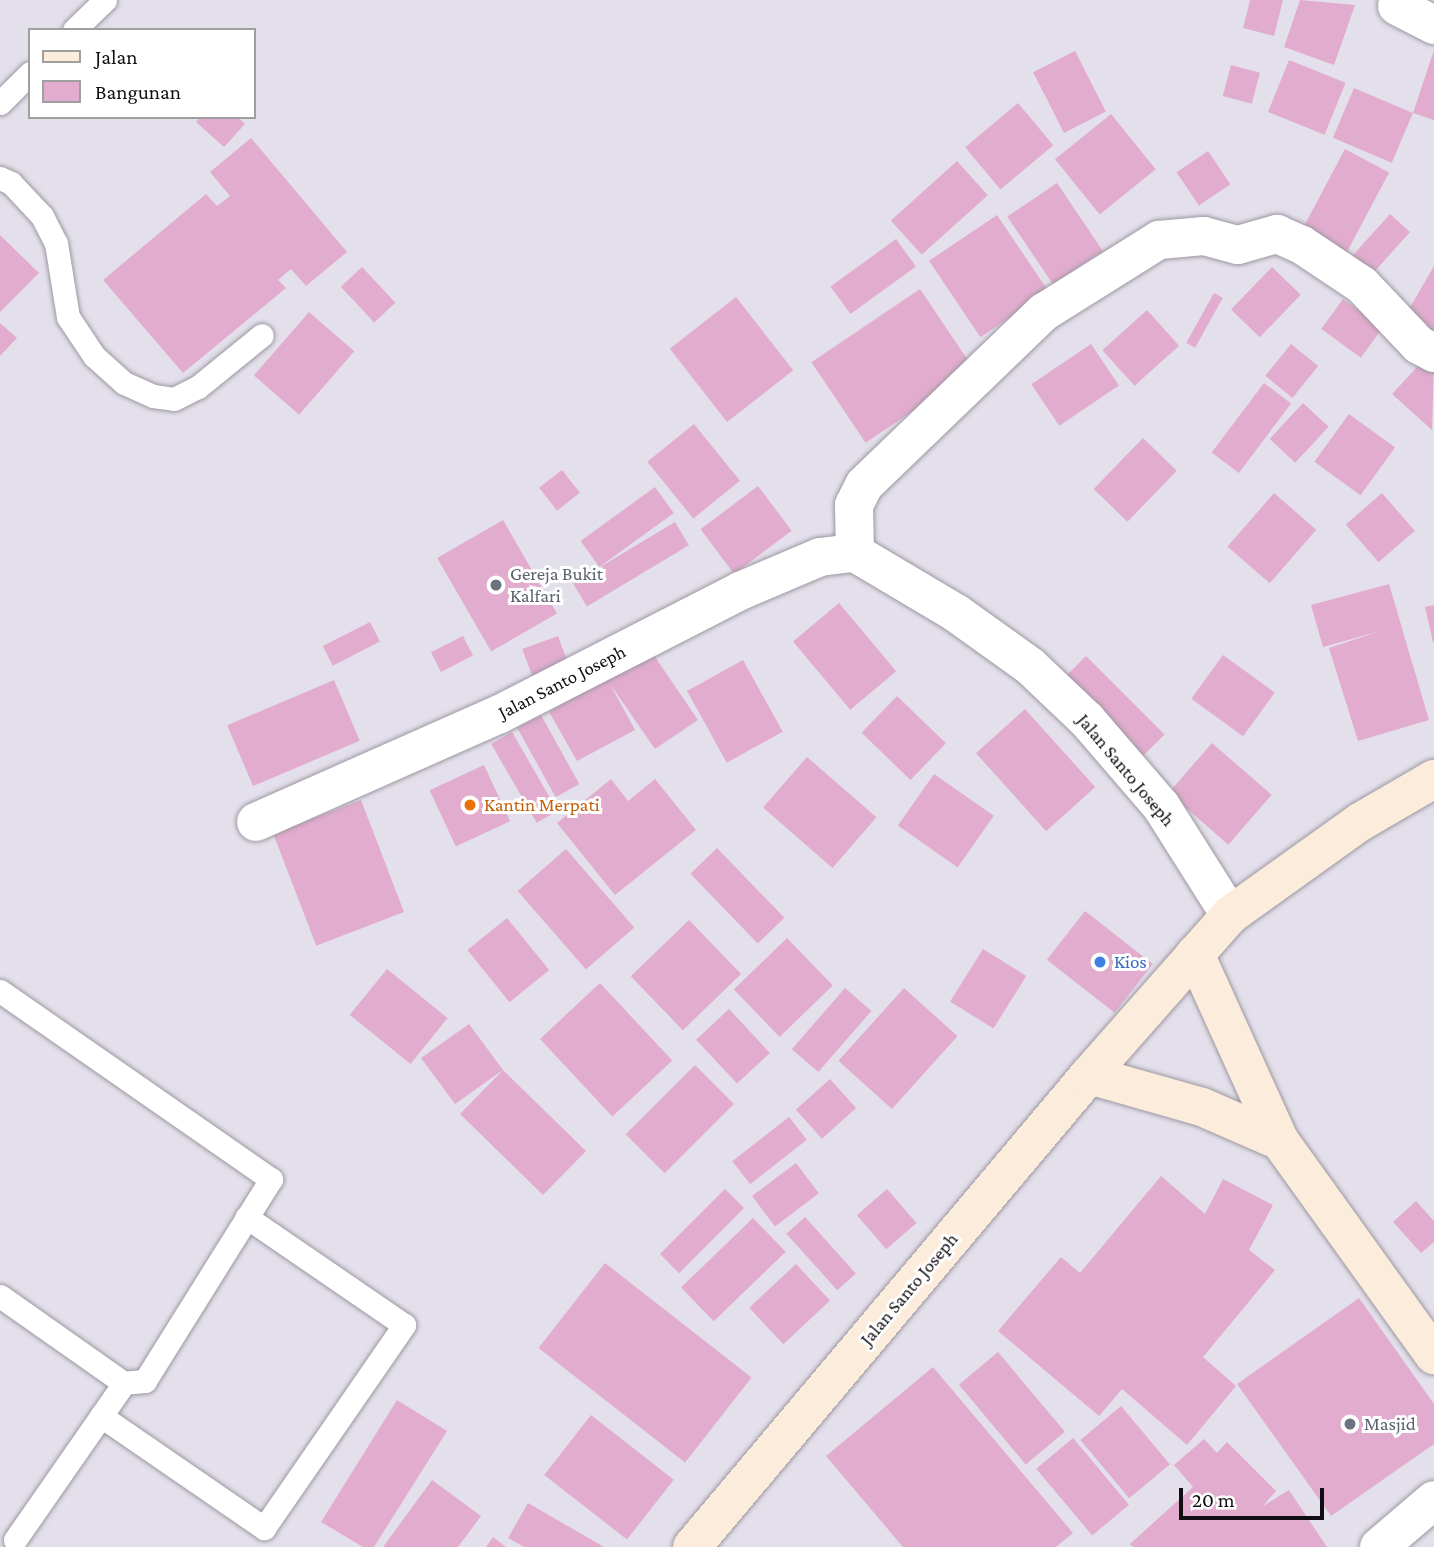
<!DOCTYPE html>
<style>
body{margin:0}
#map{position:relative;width:1434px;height:1547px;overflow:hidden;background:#e4e0eb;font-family:"Crimson Pro",serif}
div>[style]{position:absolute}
.building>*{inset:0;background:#e2acce;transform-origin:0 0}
.roads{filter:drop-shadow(0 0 2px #9c98a2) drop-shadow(0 0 2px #9c98a2)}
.lane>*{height:23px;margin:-11.5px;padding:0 11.5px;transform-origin:11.5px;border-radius:11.5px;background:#fff}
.street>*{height:38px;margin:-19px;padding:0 19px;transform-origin:19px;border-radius:19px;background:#fff}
.secondary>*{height:38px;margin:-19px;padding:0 19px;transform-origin:19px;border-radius:19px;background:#fcecdb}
.dots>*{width:19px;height:19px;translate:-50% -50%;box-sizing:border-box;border:4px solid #fff;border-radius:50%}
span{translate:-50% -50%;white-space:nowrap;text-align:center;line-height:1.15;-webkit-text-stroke:6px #fff;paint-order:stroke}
.worship-label{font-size:19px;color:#5b616d}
.left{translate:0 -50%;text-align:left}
.street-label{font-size:19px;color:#100e12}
.food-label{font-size:19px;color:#c56008}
.shop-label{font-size:19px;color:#366cbe}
.legend{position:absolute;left:28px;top:28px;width:228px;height:91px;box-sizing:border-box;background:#fff;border:2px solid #9f9fa0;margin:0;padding:9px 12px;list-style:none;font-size:21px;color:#100e12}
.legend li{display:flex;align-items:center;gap:14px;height:35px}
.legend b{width:35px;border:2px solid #9f9fa0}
.scale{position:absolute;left:1179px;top:1488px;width:145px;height:32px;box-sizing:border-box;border:4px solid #100e12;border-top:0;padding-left:9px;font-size:21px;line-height:24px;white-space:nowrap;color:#100e12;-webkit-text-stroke:5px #fff;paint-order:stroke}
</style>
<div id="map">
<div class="building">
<div style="clip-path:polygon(1250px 0,1283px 0,1274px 36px,1243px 28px)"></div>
<div style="clip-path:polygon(1300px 0,1355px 5px,1334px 65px,1284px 47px)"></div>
<div style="clip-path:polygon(1434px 50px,1434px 120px,1413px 113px)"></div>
<div style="left:1075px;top:51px;width:68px;height:47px;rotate:63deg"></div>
<div style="left:1289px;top:60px;width:61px;height:56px;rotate:22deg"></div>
<div style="left:1231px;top:65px;width:30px;height:32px;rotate:15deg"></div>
<div style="left:1354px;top:88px;width:64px;height:54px;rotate:23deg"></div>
<div style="left:1018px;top:103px;width:55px;height:69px;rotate:50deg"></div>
<div style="left:1111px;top:114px;width:71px;height:72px;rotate:51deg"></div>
<div style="clip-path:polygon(200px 117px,238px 117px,245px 124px,224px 147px,196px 122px)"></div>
<div style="clip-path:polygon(251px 138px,347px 252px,306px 286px,291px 269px,278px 280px,286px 288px,183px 373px,103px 280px,206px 194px,217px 206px,230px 196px,210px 172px)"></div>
<div style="left:1345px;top:149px;width:50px;height:92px;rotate:28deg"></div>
<div style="left:1208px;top:151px;width:40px;height:38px;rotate:56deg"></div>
<div style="left:957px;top:161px;width:46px;height:89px;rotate:48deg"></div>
<div style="left:1057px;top:183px;width:82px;height:60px;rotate:56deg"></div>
<div style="left:1390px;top:214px;width:27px;height:61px;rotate:42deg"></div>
<div style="left:997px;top:215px;width:92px;height:82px;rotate:56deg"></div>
<div style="clip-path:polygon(0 235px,39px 273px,0 312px)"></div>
<div style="left:896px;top:239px;width:34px;height:81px;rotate:54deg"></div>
<div style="clip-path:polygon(1434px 266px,1434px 343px,1401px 323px)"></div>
<div style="left:362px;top:267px;width:49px;height:29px;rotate:47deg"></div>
<div style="left:1272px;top:267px;width:40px;height:59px;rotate:44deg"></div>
<div style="left:920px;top:289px;width:97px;height:131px;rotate:56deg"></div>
<div style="left:1214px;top:293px;width:10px;height:57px;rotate:29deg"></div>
<div style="left:736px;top:297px;width:93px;height:84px;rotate:52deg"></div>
<div style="left:1343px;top:299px;width:49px;height:37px;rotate:36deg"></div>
<div style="left:1147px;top:310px;width:48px;height:60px;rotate:48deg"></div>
<div style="left:309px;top:312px;width:60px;height:84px;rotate:41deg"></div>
<div style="clip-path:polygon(0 323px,17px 338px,0 356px)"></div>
<div style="left:1091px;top:344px;width:50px;height:72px;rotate:56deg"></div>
<div style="left:1291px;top:344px;width:35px;height:41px;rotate:39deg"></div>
<div style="clip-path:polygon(1429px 354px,1434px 359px,1432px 430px,1392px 394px)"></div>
<div style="left:1264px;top:383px;width:34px;height:87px;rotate:37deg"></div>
<div style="left:1303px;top:403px;width:35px;height:49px;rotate:43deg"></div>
<div style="left:1349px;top:414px;width:57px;height:59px;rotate:36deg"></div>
<div style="left:694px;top:424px;width:73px;height:60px;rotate:51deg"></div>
<div style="left:1143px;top:438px;width:47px;height:71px;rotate:44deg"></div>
<div style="left:562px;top:470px;width:29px;height:29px;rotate:52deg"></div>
<div style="left:758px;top:486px;width:56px;height:72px;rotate:53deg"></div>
<div style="left:655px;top:487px;width:32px;height:92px;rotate:54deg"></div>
<div style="left:1274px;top:493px;width:56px;height:71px;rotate:41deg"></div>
<div style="left:1382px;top:493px;width:50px;height:48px;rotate:49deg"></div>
<div style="left:503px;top:520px;width:108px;height:76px;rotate:60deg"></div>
<div style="left:675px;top:522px;width:27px;height:119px;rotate:59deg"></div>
<div style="clip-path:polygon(1389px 584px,1429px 720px,1358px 741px,1329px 648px,1380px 631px,1323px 647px,1311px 605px)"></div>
<div style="left:839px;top:603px;width:89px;height:60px;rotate:50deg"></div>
<div style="clip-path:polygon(1434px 605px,1434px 642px,1433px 642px,1425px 607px)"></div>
<div style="left:370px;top:622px;width:22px;height:53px;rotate:63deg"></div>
<div style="left:463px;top:636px;width:22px;height:36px;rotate:63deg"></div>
<div style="left:558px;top:636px;width:29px;height:38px;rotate:70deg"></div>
<div style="clip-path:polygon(651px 651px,698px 720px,655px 749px,610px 684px,635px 730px,577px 761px,549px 712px)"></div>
<div style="left:1223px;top:655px;width:64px;height:54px;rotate:36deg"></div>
<div style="left:1086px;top:656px;width:111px;height:30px;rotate:45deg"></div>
<div style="left:743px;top:660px;width:82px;height:64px;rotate:61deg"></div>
<div style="left:334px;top:680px;width:66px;height:116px;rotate:67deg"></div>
<div style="left:897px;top:696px;width:68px;height:51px;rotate:44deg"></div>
<div style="left:1025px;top:709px;width:105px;height:66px;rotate:48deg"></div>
<div style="left:541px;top:715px;width:79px;height:27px;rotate:61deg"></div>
<div style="left:512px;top:732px;width:91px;height:24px;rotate:60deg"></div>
<div style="left:1212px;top:743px;width:79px;height:66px;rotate:41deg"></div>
<div style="left:807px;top:757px;width:92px;height:67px;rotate:41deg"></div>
<div style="left:484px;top:765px;width:62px;height:60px;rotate:65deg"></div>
<div style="left:934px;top:774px;width:73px;height:63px;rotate:35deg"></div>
<div style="clip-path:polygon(611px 779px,628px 801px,655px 779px,696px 830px,615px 895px,557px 823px)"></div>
<div style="left:361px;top:800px;width:120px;height:94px;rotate:69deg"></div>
<div style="left:717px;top:848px;width:97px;height:37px;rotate:46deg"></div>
<div style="left:566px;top:849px;width:104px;height:64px;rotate:49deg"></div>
<div style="left:1085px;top:911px;width:86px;height:62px;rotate:38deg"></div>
<div style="left:507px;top:918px;width:67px;height:51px;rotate:51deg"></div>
<div style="left:689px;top:920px;width:75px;height:81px;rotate:46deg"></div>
<div style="left:787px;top:938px;width:66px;height:74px;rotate:46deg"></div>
<div style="left:983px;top:949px;width:51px;height:62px;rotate:32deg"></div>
<div style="left:387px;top:969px;width:78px;height:59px;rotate:39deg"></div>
<div style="left:600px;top:983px;width:106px;height:82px;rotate:47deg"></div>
<div style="left:845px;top:988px;width:35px;height:81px;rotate:41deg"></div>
<div style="left:904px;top:988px;width:72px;height:98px;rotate:42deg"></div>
<div style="left:729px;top:1009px;width:60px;height:45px;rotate:47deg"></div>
<div style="clip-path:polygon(469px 1024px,503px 1070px,586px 1151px,543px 1195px,460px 1114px,503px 1070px,455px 1104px,421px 1058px)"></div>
<div style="left:695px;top:1065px;width:55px;height:98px;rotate:45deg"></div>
<div style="left:830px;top:1079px;width:39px;height:46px;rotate:48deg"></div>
<div style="left:789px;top:1117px;width:29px;height:72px;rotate:52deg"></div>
<div style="left:796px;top:1163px;width:38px;height:55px;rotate:53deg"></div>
<div style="clip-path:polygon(1161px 1176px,1205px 1214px,1223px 1179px,1273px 1205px,1249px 1250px,1275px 1270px,1203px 1357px,1236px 1386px,1187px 1445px,1122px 1389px,1099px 1416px,998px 1331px,1061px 1257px,1080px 1273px)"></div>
<div style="left:725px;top:1189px;width:27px;height:92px;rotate:45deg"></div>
<div style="left:887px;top:1189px;width:45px;height:40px;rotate:49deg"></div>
<div style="clip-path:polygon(1416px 1201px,1434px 1221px,1434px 1242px,1421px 1253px,1393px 1222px)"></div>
<div style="left:805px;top:1217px;width:76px;height:25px;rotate:48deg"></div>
<div style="left:753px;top:1218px;width:47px;height:100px;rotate:46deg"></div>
<div style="left:605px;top:1263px;width:186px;height:108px;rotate:38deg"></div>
<div style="left:796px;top:1264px;width:50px;height:64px;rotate:47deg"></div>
<div style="clip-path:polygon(1359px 1298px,1434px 1404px,1434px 1444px,1331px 1516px,1237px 1384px)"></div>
<div style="left:998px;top:1352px;width:104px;height:51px;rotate:50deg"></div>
<div style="clip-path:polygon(933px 1367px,1073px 1533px,1056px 1547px,903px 1547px,826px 1456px)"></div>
<div style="clip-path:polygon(397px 1400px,447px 1431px,374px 1547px,363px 1547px,321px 1522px)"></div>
<div style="left:1121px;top:1406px;width:76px;height:53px;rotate:50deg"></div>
<div style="left:591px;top:1415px;width:105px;height:76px;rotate:38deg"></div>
<div style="left:1073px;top:1438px;width:87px;height:48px;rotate:50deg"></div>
<div style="clip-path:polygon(1204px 1439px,1217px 1453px,1227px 1442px,1276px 1491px,1263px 1506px,1289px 1490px,1327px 1547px,1133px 1547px,1130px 1544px,1193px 1487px,1174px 1465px)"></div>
<div style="clip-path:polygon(432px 1480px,481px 1516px,458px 1547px,383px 1547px)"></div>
<div style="clip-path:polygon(528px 1503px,604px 1547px,524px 1547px,508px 1538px)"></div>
<div style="clip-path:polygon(493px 1537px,506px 1547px,486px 1547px)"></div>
</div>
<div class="roads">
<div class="lane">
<div style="left:74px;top:30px;width:43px;rotate:-44.1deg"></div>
<div style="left:0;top:103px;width:42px;rotate:-45deg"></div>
<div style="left:0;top:178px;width:12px;rotate:24deg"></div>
<div style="left:11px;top:183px;width:45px;rotate:46.8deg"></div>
<div style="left:42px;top:216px;width:30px;rotate:63deg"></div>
<div style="left:56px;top:243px;width:75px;rotate:80.8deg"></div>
<div style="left:68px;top:317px;width:47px;rotate:56.3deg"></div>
<div style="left:94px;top:356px;width:40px;rotate:42deg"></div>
<div style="left:124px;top:383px;width:32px;rotate:24deg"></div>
<div style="left:153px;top:396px;width:21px;rotate:8deg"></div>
<div style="left:174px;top:399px;width:27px;rotate:-27deg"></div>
<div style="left:198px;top:387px;width:82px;rotate:-39.1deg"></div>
<div style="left:0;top:991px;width:330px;rotate:34.8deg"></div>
<div style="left:271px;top:1179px;width:238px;rotate:122deg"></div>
<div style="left:145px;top:1381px;width:21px;rotate:175deg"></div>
<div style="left:0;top:1296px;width:151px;rotate:35.1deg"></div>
<div style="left:124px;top:1383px;width:191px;rotate:124.8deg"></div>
<div style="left:101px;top:1416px;width:198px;rotate:34.5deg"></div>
<div style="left:264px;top:1528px;width:247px;rotate:-55.4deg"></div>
<div style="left:404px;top:1325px;width:191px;rotate:-145.6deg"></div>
</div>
<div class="street">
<div style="left:1397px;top:6px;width:42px;rotate:27.2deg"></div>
<div style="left:855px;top:553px;width:48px;rotate:-91.2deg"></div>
<div style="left:854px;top:505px;width:22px;rotate:-63deg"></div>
<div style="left:864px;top:485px;width:250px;rotate:-43.9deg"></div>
<div style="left:1044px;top:312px;width:136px;rotate:-32.1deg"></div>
<div style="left:1159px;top:240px;width:45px;rotate:-5.1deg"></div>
<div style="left:1204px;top:236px;width:35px;rotate:15deg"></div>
<div style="left:1238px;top:245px;width:41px;rotate:-15.8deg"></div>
<div style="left:1277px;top:234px;width:27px;rotate:24deg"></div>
<div style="left:1302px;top:245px;width:72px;rotate:33.7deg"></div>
<div style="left:1362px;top:285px;width:83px;rotate:46.5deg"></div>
<div style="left:1419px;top:345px;width:17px;rotate:28deg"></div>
<div style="left:256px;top:822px;width:265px;rotate:-23.9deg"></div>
<div style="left:498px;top:715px;width:272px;rotate:-27.1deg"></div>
<div style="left:740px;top:591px;width:87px;rotate:-23deg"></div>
<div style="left:820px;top:557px;width:35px;rotate:-7deg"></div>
<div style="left:855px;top:553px;width:117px;rotate:30.7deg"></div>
<div style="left:956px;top:613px;width:91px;rotate:35.6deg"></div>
<div style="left:1030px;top:666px;width:79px;rotate:43.5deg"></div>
<div style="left:1087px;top:720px;width:113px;rotate:49.3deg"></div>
<div style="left:1161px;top:806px;width:129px;rotate:57.7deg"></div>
<div style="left:1379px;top:1547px;width:72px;rotate:-40.5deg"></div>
</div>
<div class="secondary">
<div style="left:1195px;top:954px;width:205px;rotate:65.6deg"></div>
<div style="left:1280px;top:1141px;width:264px;rotate:54.3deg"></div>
<div style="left:1089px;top:1075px;width:117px;rotate:15.8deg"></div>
<div style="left:1202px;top:1107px;width:85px;rotate:23.6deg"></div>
<div style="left:692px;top:1547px;width:617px;rotate:-49.93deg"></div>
<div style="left:1089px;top:1075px;width:213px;rotate:-48.6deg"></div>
<div style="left:1230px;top:915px;width:160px;rotate:-35.6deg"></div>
<div style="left:1360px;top:822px;width:86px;rotate:-30.2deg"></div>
</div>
</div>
<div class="dots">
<div style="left:496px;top:585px;background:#6b7280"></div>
<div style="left:470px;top:805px;background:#e8710a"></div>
<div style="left:1100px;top:962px;background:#3f7fe0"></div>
<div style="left:1350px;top:1424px;background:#6b7280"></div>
</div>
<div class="worship-label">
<span class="left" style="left:510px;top:585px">Gereja Bukit<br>Kalfari</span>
<span class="left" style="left:1364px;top:1424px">Masjid</span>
</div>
<div class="street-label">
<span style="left:562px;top:682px;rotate:-27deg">Jalan Santo Joseph</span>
<span style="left:1126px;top:770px;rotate:50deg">Jalan Santo Joseph</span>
<span style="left:909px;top:1289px;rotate:-50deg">Jalan Santo Joseph</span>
</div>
<div class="food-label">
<span class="left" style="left:484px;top:805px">Kantin Merpati</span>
</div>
<div class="shop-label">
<span class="left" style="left:1114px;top:962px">Kios</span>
</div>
<ul class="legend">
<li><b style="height:9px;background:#fcecdb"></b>Jalan</li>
<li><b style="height:19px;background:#e2acce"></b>Bangunan</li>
</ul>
<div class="scale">20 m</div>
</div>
